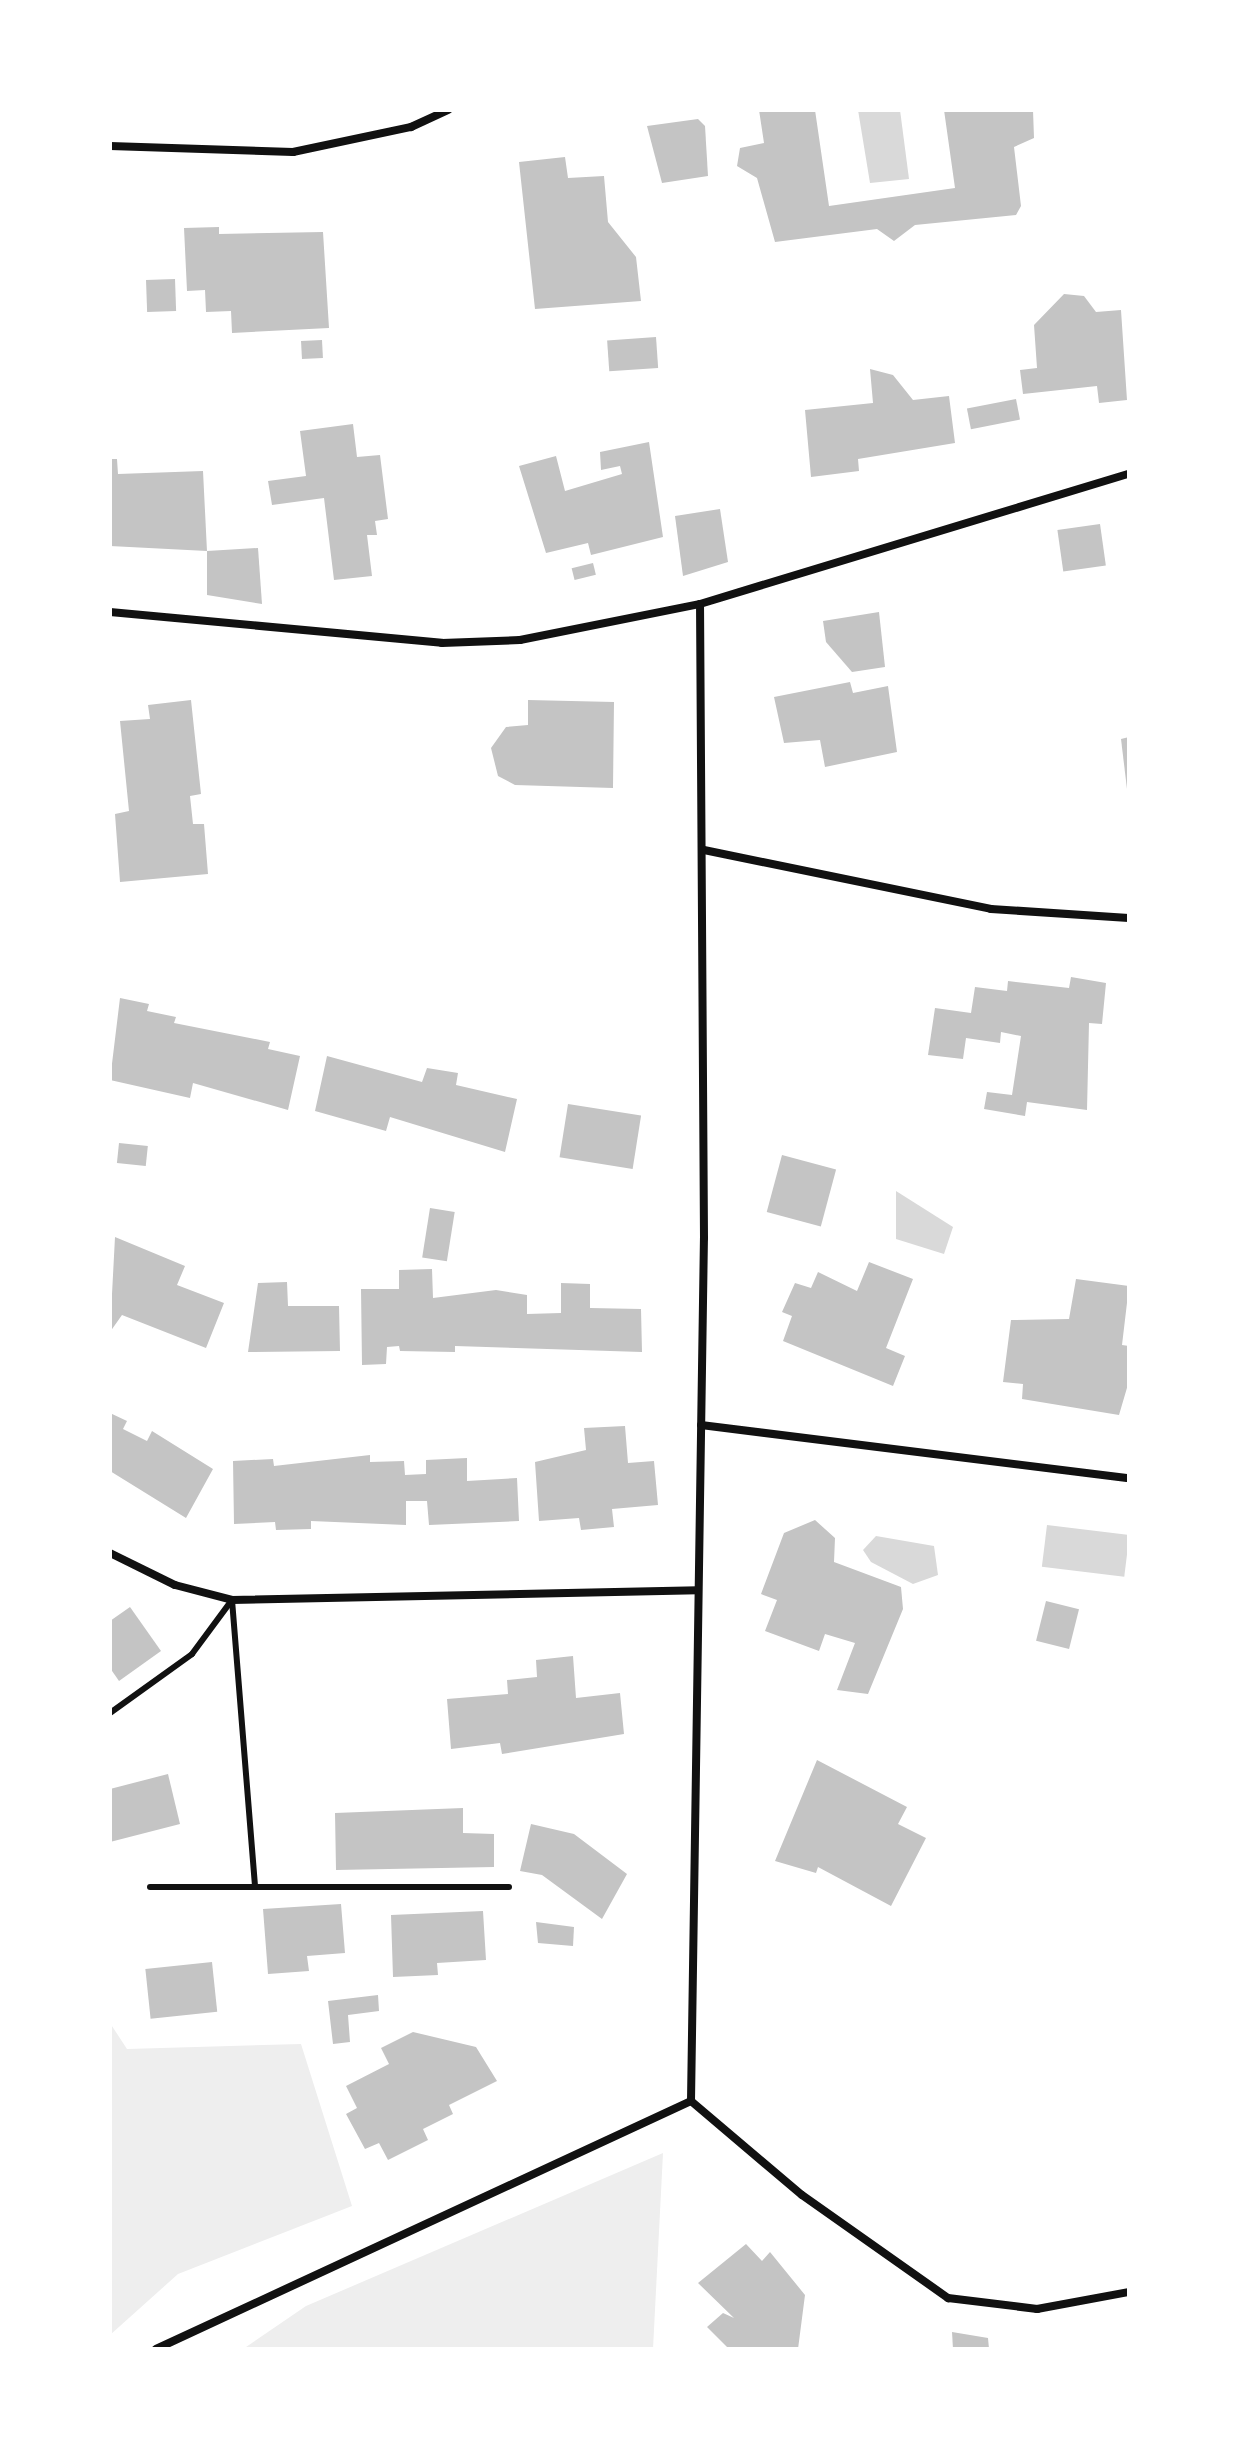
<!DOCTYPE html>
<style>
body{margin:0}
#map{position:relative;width:1239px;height:2459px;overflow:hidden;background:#fff;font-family:Ubuntu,sans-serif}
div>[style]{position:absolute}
.green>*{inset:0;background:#eee}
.water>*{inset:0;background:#d9d9d9;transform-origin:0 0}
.building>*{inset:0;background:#c4c4c4;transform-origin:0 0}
.service>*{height:6px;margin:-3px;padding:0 3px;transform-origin:3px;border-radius:3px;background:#111}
.minor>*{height:8px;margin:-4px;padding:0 4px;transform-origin:4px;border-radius:4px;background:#111}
span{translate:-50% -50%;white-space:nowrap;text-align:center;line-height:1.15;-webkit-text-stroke:6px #fff;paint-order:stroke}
.frame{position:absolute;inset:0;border:112px solid #fff;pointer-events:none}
</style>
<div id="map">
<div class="green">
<div style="clip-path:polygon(110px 2023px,127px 2049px,301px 2044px,352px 2206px,178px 2274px,110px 2335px)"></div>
<div style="clip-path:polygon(663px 2153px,653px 2349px,243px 2349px,306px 2306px)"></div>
</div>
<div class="water">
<div style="clip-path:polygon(858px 110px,900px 110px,909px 179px,870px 183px)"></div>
<div style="clip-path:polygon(896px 1191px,953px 1227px,944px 1254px,896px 1239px)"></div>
<div style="left:1047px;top:1525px;width:83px;height:42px;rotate:7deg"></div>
<div style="clip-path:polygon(876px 1536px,934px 1546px,938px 1575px,913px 1584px,871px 1562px,863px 1550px)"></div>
</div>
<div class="building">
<div style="clip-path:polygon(759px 110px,815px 110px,829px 206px,955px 188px,944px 110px,1033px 110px,1034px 138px,1014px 147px,1021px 206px,1016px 215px,915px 225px,894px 241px,877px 229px,775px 242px,757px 178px,737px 166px,740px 148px,764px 143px)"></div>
<div style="clip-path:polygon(698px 119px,705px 126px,708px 176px,662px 183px,647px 126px)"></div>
<div style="clip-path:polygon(565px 157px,568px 178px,604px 176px,608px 222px,636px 257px,641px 301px,535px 309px,519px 162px)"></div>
<div style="clip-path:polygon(219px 227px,219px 234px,323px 232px,329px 328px,232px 333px,231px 311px,206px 312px,205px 290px,187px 291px,184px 228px)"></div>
<div style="left:175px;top:279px;width:32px;height:29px;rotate:88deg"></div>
<div style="clip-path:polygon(1064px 294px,1084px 296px,1096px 312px,1121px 310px,1127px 400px,1099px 403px,1097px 386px,1023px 394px,1020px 370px,1037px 368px,1034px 325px)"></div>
<div style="left:656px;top:337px;width:31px;height:49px;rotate:86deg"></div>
<div style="left:322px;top:340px;width:18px;height:21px;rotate:87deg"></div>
<div style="clip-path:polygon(870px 369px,893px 375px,913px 400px,949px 396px,955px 443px,858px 459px,859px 471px,811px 477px,805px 410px,873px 403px)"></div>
<div style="left:1016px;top:399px;width:21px;height:50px;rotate:79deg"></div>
<div style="clip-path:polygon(353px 424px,357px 457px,380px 455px,388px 519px,375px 521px,377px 535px,367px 535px,372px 576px,334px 580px,324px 498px,272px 505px,268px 481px,306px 476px,300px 431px)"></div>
<div style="clip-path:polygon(649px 442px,663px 537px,591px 555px,588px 543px,546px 553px,519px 466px,556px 456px,565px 491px,622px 474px,620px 466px,601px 470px,600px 452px)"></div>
<div style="clip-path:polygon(110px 459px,117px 459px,118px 474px,203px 471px,207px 551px,110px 546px)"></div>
<div style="clip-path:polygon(720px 509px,728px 562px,683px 576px,675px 516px)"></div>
<div style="left:1100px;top:524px;width:42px;height:43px;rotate:82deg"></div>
<div style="clip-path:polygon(258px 548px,262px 604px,207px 595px,207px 551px)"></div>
<div style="left:593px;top:563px;width:12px;height:22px;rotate:76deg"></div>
<div style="clip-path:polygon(879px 612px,885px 667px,852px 672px,826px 642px,823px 621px)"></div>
<div style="clip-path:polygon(850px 682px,853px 693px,888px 686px,897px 752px,825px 767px,820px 740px,784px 743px,774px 697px)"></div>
<div style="clip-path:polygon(191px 700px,201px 794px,190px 796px,193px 824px,204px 824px,208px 874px,120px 882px,115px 814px,129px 811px,120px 721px,150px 719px,148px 705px)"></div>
<div style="clip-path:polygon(528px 700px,614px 702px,613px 788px,515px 785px,498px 776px,491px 748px,506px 727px,528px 725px)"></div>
<div style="clip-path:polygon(1129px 737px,1129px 789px,1127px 789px,1121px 739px)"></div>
<div style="clip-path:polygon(1071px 977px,1106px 983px,1102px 1024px,1089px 1023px,1087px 1110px,1027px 1102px,1025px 1116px,984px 1109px,987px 1092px,1012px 1095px,1021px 1036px,1001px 1032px,1000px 1043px,966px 1038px,963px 1059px,928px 1055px,935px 1008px,971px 1013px,975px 987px,1007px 991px,1008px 981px,1069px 988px)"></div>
<div style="clip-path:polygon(120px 998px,149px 1004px,147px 1011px,176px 1017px,174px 1023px,270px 1042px,268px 1049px,300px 1056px,288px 1110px,193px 1083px,190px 1098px,110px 1080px)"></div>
<div style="clip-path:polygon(327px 1056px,422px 1082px,427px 1068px,458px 1073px,456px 1085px,517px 1099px,505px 1152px,390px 1117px,386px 1131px,315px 1111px)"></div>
<div style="left:568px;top:1104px;width:74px;height:54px;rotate:9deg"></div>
<div style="left:119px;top:1143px;width:29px;height:20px;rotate:6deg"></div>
<div style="left:782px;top:1155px;width:56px;height:59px;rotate:15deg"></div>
<div style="left:430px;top:1208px;width:25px;height:50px;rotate:9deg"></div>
<div style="clip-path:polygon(115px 1237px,185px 1266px,177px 1285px,224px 1303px,206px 1348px,122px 1315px,110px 1332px)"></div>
<div style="clip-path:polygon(869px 1262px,913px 1279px,886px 1348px,905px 1356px,893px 1386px,783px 1341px,792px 1316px,782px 1312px,795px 1283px,811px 1288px,818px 1272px,857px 1291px)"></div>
<div style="clip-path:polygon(432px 1269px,433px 1298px,496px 1290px,527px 1295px,527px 1314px,561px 1313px,561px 1283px,590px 1284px,590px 1308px,641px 1309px,642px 1352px,455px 1346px,455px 1352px,400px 1351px,399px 1346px,387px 1347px,386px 1364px,362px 1365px,361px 1289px,399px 1289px,399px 1270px)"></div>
<div style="clip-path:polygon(1076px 1279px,1129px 1286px,1122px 1345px,1129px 1346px,1129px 1381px,1119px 1415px,1022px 1399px,1023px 1384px,1003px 1382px,1011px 1320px,1069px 1319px)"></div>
<div style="clip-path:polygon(287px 1282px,288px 1306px,339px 1306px,340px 1351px,248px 1352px,258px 1283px)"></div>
<div style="clip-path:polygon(110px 1413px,127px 1421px,123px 1429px,147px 1441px,152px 1431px,213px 1469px,186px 1518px,110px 1471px)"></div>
<div style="clip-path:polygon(625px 1426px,628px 1463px,654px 1461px,658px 1505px,612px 1509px,614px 1527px,581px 1530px,579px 1518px,539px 1521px,535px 1462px,586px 1450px,584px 1428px)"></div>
<div style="clip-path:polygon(370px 1455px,370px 1462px,404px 1461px,405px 1475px,426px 1474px,426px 1460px,467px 1458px,467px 1481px,517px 1478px,519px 1521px,429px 1525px,427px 1501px,406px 1501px,406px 1525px,311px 1521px,311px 1529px,276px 1530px,275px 1522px,234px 1524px,233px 1461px,273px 1459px,274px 1466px)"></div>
<div style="clip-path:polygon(815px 1520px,835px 1538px,834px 1562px,901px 1587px,903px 1609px,868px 1694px,837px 1690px,855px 1643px,825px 1634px,819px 1651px,765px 1631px,777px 1600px,761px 1594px,784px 1533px)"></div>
<div style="left:1046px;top:1601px;width:34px;height:41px;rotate:14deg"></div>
<div style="clip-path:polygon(130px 1607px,161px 1651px,119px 1681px,110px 1668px,110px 1621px)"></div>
<div style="clip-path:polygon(573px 1656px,576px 1698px,620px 1693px,624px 1734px,502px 1754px,500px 1743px,451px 1749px,447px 1699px,508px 1694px,507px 1680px,537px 1677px,536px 1660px)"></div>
<div style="clip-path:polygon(817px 1760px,907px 1807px,898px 1824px,926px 1838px,891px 1906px,818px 1867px,816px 1873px,775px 1861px)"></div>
<div style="clip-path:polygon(168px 1774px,180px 1824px,110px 1842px,110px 1789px)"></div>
<div style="clip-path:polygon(463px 1808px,463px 1833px,494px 1834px,494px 1867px,336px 1870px,335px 1813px)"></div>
<div style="clip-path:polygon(531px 1824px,574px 1834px,627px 1874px,602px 1919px,542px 1875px,520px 1871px)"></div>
<div style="clip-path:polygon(341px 1904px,345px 1953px,307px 1956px,309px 1971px,268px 1974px,263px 1909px)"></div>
<div style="clip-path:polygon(483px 1911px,486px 1960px,437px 1963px,438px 1975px,393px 1977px,391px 1915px)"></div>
<div style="clip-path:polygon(536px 1922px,574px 1927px,573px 1946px,538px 1943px)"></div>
<div style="left:212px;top:1962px;width:50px;height:67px;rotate:84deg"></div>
<div style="clip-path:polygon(378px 1995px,379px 2011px,348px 2015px,350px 2042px,333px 2044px,328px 2001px)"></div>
<div style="clip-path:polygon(413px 2032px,476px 2047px,497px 2081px,449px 2105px,453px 2114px,423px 2129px,428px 2140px,388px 2160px,379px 2143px,365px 2149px,346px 2114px,357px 2108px,346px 2086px,389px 2064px,381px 2048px)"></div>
<div style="clip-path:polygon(746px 2244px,762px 2261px,770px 2252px,805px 2295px,798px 2349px,729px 2349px,707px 2327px,723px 2313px,734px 2318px,698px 2283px)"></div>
<div style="clip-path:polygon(952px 2332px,988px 2338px,989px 2349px,953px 2349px)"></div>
</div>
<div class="service">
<div style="left:232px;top:1600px;width:287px;rotate:85.4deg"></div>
<div style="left:110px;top:1713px;width:101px;rotate:-35.7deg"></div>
<div style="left:192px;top:1654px;width:67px;rotate:-53.5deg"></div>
<div style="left:150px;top:1887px;width:359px"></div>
</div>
<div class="minor">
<div style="left:110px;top:146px;width:183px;rotate:1.9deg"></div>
<div style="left:293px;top:152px;width:121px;rotate:-12deg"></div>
<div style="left:411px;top:127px;width:41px;rotate:-24.7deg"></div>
<div style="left:110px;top:612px;width:333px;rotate:5.3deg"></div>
<div style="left:442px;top:643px;width:78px;rotate:-2.2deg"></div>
<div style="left:520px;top:640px;width:184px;rotate:-11.3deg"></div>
<div style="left:700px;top:604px;width:448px;rotate:-16.9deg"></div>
<div style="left:704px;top:850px;width:293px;rotate:11.6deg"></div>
<div style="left:991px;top:909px;width:138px;rotate:3.7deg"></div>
<div style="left:701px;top:1425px;width:431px;rotate:7.1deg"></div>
<div style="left:110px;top:1553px;width:72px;rotate:26.2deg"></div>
<div style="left:175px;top:1585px;width:59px;rotate:14.7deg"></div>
<div style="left:232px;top:1600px;width:466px;rotate:-1.2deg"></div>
<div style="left:691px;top:2101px;width:863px;rotate:-89.14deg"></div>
<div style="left:704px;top:1238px;width:634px;rotate:-90.36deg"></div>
<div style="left:691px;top:2101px;width:145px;rotate:40.3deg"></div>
<div style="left:802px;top:2195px;width:179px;rotate:35.2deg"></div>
<div style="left:948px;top:2298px;width:90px;rotate:7deg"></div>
<div style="left:1037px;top:2309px;width:94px;rotate:-10.5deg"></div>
<div style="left:156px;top:2349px;width:590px;rotate:-24.87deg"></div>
</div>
<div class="frame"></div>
</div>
